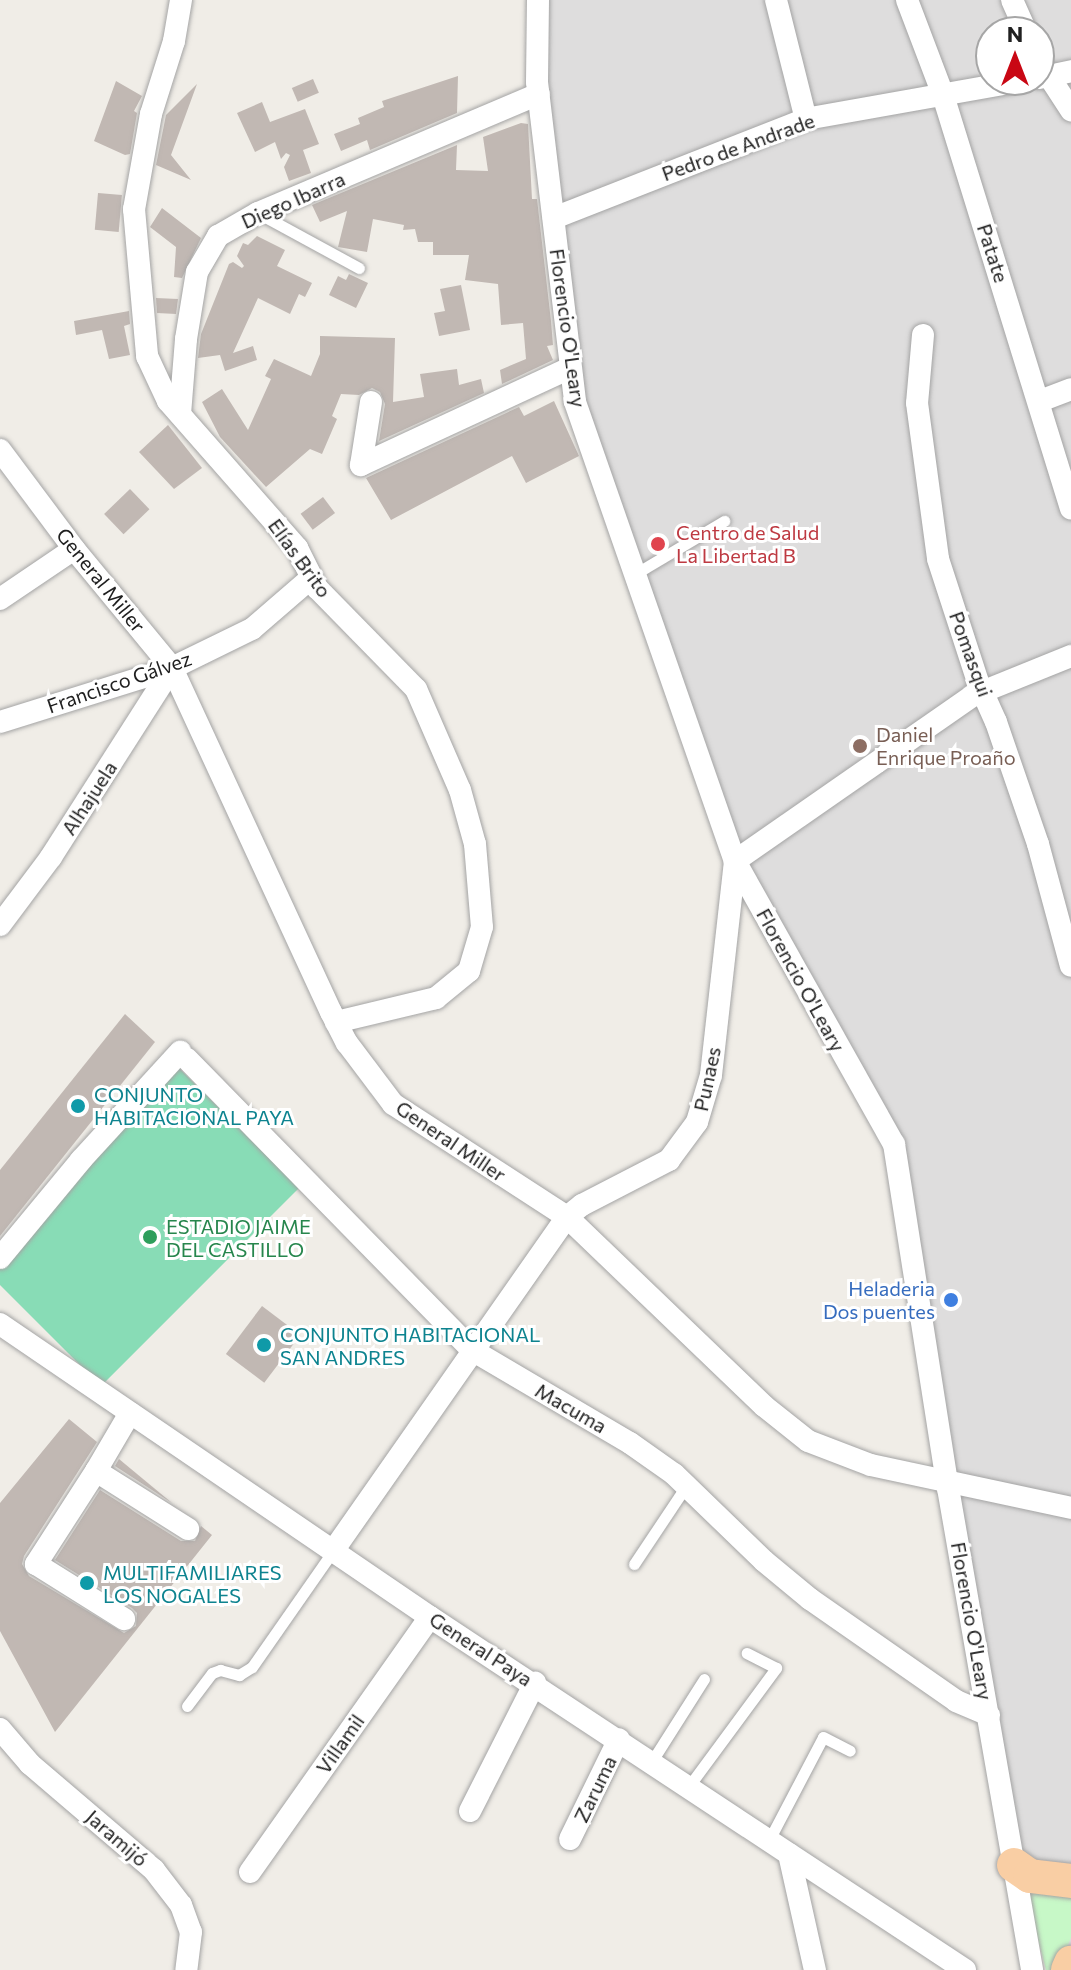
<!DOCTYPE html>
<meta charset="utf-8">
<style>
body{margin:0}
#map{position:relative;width:1071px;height:1970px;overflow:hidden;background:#f0ede7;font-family:Commissioner,sans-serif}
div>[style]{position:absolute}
.residential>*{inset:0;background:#dedddd}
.park>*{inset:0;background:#c7f8c7}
.pitch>*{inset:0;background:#88dcb6;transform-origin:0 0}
.building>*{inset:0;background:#c1b8b3;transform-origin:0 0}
.roads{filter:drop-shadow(0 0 2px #a4a4a4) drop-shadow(0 0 2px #a4a4a4)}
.service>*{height:11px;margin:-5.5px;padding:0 5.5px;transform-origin:5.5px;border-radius:5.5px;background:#fff}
.minor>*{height:22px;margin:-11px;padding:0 11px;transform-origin:11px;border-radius:11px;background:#fff}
.primary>*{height:34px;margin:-17px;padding:0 17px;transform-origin:17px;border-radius:17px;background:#f9cea4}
.dots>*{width:22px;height:22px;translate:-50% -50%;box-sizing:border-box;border:4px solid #fff;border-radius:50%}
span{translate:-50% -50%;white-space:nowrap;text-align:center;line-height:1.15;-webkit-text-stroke:6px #fff;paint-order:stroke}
.street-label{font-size:20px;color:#202020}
.health-label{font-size:20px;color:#be3a42}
.left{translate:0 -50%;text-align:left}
.education-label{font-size:20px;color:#785e54}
.culture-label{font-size:20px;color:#0d838f}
.leisure-label{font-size:20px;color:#27864d}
.shop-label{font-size:20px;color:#366cbe}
.right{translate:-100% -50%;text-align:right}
.north{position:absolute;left:975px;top:16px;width:80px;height:80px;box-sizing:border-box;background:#fff;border:2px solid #a6a6a6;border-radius:50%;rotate:0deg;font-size:22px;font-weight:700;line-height:32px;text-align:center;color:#202020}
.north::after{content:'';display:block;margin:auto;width:28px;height:36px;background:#c90714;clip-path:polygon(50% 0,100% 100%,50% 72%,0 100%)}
</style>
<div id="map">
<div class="residential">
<div style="clip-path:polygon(evenodd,533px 0,1071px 0,1071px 1970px,1047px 1970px,980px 1672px,887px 1135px,763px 903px,572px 400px,533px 0,991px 32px,1039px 32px,1039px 80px,991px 80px,991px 32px)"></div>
</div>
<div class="park">
<div style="clip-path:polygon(1025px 1890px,1071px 1897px,1071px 1937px,1059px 1970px,1046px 1970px)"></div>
</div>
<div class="pitch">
<div style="left:176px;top:1065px;width:174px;height:280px;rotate:45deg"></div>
</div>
<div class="building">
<div style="clip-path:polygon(458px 76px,457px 113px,370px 150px,367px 140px,341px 151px,334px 134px,360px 124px,358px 118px,384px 107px,382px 101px)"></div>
<div style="left:313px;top:79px;width:15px;height:23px;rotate:67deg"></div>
<div style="clip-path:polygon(116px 81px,142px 96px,134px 111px,137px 113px,130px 154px,125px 155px,94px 141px)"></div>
<div style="clip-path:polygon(197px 84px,171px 155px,191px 180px,156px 165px,166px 115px)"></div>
<div style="clip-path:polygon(262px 102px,270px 122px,305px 109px,319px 144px,303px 150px,311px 173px,289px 181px,284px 167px,290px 155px,286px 153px,281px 159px,275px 142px,255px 152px,237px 113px)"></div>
<div style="clip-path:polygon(521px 123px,528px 124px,532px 199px,537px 199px,551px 321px,553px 345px,547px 346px,553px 360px,502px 384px,500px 370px,526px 359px,523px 323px,501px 325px,498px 284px,465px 280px,469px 255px,433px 255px,433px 242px,418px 242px,415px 229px,403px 230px,404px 225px,373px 219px,367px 252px,338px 247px,347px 211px,320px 222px,312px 205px,457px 145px,456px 170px,488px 171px,483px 137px)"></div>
<div style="left:98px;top:193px;width:24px;height:37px;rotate:5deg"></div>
<div style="clip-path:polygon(162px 208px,201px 238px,182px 278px,174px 277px,176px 247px,150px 227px)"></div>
<div style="clip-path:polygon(257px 236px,285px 250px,277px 266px,312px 283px,305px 297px,299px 294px,290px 314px,258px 298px,233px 353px,253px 346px,257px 360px,225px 371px,220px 355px,198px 358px,201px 334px,229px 264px,233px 262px,242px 268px,244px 266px,237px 256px,243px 243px,248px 245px)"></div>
<div style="clip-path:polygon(349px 274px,368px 283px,356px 308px,329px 295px,338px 276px,346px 280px)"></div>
<div style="clip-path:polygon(461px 285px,470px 330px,439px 336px,434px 313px,445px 311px,440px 289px)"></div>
<div style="clip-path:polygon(156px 298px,178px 299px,176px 314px,157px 313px)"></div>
<div style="clip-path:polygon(129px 311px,130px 324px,124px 326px,130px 355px,109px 359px,102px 330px,76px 335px,74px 321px)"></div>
<div style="clip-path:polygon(320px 336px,395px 338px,393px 402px,424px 397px,420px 374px,457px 369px,459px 385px,481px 379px,484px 393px,379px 441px,385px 404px,380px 392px,372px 388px,359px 395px,341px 394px,332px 416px,337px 419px,322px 454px,310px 449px,266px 487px,220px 437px,202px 402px,222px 389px,248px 430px,271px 379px,265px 376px,274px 359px,311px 376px,320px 354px)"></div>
<div style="clip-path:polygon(554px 401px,579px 456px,526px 483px,512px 456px,391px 520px,366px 478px,519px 407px,524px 416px)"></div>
<div style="clip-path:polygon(168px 425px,202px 468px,174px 489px,139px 452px)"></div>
<div style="left:130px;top:489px;width:28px;height:36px;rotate:46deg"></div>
<div style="left:323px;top:497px;width:20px;height:28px;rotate:53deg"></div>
<div style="clip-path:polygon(125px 1014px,155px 1042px,0 1236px,0 1170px)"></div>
<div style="left:262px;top:1306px;width:48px;height:60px;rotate:37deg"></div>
<div style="clip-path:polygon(69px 1419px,97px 1442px,24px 1556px,22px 1564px,29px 1576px,124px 1633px,136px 1626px,137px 1613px,132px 1608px,55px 1560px,100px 1490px,181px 1541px,195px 1541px,201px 1526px,212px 1535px,55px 1732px,0 1631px,0 1503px)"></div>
<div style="clip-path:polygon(119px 1459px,172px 1503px,115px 1466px)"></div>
</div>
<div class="roads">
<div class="service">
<div style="left:258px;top:213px;width:115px;rotate:28.6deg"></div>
<div style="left:635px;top:574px;width:104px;rotate:-30.8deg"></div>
<div style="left:634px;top:1564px;width:94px;rotate:-56.3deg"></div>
<div style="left:187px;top:1706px;width:41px;rotate:-52.9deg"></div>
<div style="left:212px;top:1673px;width:9px;rotate:-21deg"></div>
<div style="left:220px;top:1670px;width:20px;rotate:15deg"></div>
<div style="left:239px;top:1675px;width:15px;rotate:-32deg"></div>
<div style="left:252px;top:1667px;width:141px;rotate:-55.1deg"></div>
<div style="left:652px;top:1761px;width:97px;rotate:-57.6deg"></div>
<div style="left:689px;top:1786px;width:147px;rotate:-53.6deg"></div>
<div style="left:776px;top:1668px;width:33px;rotate:-153deg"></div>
<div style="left:769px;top:1840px;width:116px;rotate:-62.3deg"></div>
<div style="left:823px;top:1737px;width:30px;rotate:27deg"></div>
</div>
<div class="minor">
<div style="left:181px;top:0;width:42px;rotate:99.7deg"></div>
<div style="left:174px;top:41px;width:77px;rotate:107.5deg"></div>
<div style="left:151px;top:114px;width:97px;rotate:100.1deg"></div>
<div style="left:134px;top:209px;width:148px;rotate:84.9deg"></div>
<div style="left:147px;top:356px;width:50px;rotate:65deg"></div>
<div style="left:168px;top:401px;width:196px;rotate:48.7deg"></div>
<div style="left:297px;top:548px;width:45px;rotate:63.4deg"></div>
<div style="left:317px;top:588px;width:141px;rotate:45.6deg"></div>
<div style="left:416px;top:689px;width:110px;rotate:66.5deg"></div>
<div style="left:460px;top:790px;width:56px;rotate:74.5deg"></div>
<div style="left:475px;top:844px;width:83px;rotate:85.2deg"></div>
<div style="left:482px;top:927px;width:46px;rotate:106.5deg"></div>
<div style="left:469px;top:971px;width:43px;rotate:140.7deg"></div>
<div style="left:436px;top:998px;width:103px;rotate:166.5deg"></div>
<div style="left:538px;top:0;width:82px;rotate:90.7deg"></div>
<div style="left:537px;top:82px;width:322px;rotate:83.2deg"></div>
<div style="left:575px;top:402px;width:486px;rotate:70.8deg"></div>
<div style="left:735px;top:861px;width:325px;rotate:60.7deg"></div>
<div style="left:894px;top:1144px;width:348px;rotate:81.1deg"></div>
<div style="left:948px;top:1488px;width:489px;rotate:80.1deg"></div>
<div style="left:776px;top:0;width:123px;rotate:75.9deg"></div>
<div style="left:907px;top:0;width:98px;rotate:69.2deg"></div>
<div style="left:942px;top:92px;width:436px;rotate:72.8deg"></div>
<div style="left:1012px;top:0;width:35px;rotate:66deg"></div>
<div style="left:1039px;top:61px;width:59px;rotate:56.9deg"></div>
<div style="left:1039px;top:78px;width:33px;rotate:-12deg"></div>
<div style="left:554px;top:218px;width:271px;rotate:-21.4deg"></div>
<div style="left:806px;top:119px;width:221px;rotate:-10.1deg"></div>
<div style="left:923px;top:335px;width:68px;rotate:95deg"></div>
<div style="left:917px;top:403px;width:157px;rotate:82.3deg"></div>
<div style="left:938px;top:559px;width:129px;rotate:72deg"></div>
<div style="left:978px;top:682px;width:44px;rotate:65.8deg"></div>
<div style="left:996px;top:722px;width:129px;rotate:71deg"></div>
<div style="left:1038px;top:844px;width:126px;rotate:74.9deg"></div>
<div style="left:1040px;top:401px;width:33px;rotate:-21deg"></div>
<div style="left:371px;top:402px;width:64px;rotate:99deg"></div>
<div style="left:361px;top:465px;width:230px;rotate:-24.9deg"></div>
<div style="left:180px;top:414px;width:75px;rotate:-85.4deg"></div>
<div style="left:186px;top:339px;width:68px;rotate:-80.7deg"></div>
<div style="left:197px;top:272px;width:42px;rotate:-59.7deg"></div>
<div style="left:218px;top:236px;width:46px;rotate:-29.9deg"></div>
<div style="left:258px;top:213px;width:305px;rotate:-23deg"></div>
<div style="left:0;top:450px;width:124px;rotate:53.2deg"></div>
<div style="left:74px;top:549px;width:154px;rotate:50.5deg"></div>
<div style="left:172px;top:668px;width:379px;rotate:65.2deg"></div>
<div style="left:331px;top:1012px;width:35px;rotate:63deg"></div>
<div style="left:347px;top:1043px;width:76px;rotate:53deg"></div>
<div style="left:393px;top:1104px;width:207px;rotate:33deg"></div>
<div style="left:567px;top:1217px;width:273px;rotate:43.8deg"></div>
<div style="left:764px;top:1406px;width:56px;rotate:38.5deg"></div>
<div style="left:808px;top:1441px;width:67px;rotate:20.9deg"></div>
<div style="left:871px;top:1465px;width:205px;rotate:12.1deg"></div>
<div style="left:0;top:599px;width:89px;rotate:-34deg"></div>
<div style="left:0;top:722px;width:180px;rotate:-17.4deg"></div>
<div style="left:172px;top:668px;width:89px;rotate:-26deg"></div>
<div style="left:252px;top:629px;width:78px;rotate:-40.8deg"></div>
<div style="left:0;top:925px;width:85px;rotate:-53.1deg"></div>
<div style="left:51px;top:857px;width:224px;rotate:-57.4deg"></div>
<div style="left:187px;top:1059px;width:407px;rotate:45.6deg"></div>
<div style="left:472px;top:1350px;width:183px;rotate:30.5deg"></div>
<div style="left:630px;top:1443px;width:54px;rotate:35.2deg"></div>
<div style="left:674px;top:1474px;width:125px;rotate:44deg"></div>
<div style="left:764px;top:1561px;width:60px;rotate:39.6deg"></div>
<div style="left:810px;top:1599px;width:178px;rotate:34.9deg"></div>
<div style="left:956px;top:1701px;width:36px;rotate:23deg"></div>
<div style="left:0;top:1258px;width:127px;rotate:-50.4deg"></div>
<div style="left:81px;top:1160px;width:147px;rotate:-47.5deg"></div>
<div style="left:0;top:1324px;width:520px;rotate:34.27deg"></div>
<div style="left:430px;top:1617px;width:641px;rotate:33.42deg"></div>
<div style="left:130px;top:1413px;width:67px;rotate:120.4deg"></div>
<div style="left:96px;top:1471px;width:109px;rotate:32.2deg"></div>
<div style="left:96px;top:1471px;width:111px;rotate:122.8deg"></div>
<div style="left:36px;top:1564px;width:104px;rotate:32deg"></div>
<div style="left:333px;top:1551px;width:408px;rotate:-55deg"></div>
<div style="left:567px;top:1217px;width:19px;rotate:-39deg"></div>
<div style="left:582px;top:1205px;width:98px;rotate:-27.3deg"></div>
<div style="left:669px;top:1160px;width:47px;rotate:-53.6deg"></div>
<div style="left:697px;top:1122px;width:49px;rotate:-73.4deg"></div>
<div style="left:711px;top:1075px;width:215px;rotate:-83.6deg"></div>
<div style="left:735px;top:861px;width:289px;rotate:-34.8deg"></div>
<div style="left:972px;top:696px;width:107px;rotate:-22deg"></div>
<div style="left:0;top:1729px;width:46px;rotate:49.4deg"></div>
<div style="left:30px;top:1764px;width:163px;rotate:40.5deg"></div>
<div style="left:154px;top:1870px;width:44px;rotate:52.4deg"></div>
<div style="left:181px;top:1905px;width:29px;rotate:70deg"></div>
<div style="left:191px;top:1932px;width:38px;rotate:97deg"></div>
<div style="left:470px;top:1811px;width:144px;rotate:-63.1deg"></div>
<div style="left:570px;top:1839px;width:111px;rotate:-63.9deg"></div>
<div style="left:789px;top:1854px;width:119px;rotate:77.4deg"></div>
<div style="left:250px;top:1872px;width:312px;rotate:-54.8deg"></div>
</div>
<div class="primary">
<div style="left:1014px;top:1865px;width:19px;rotate:35deg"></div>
<div style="left:1030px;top:1876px;width:41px;rotate:7deg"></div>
<div style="left:1068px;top:1970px;width:8px;rotate:-67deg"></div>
</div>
</div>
<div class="dots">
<div style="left:658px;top:544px;background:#e0444e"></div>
<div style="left:860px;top:746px;background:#8d6e63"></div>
<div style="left:78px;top:1106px;background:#0f9aa8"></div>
<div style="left:150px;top:1237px;background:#2e9e5b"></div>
<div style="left:951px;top:1300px;background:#3f7fe0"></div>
<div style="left:264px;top:1345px;background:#0f9aa8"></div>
<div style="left:87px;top:1583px;background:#0f9aa8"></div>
</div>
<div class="street-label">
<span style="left:738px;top:147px;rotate:-20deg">Pedro de Andrade</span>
<span style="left:293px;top:200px;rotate:-24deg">Diego Ibarra</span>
<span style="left:993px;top:253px;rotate:72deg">Patate</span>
<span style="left:568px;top:328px;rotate:82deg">Florencio O'Leary</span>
<span style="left:300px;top:558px;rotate:54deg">Elías Brito</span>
<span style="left:101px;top:580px;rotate:51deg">General Miller</span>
<span style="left:971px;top:654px;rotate:70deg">Pomasqui</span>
<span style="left:119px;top:682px;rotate:-19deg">Francisco Gálvez</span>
<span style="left:89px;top:798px;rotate:-57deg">Alhajuela</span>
<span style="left:801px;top:980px;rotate:61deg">Florencio O'Leary</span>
<span style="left:707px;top:1079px;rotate:-78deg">Punaes</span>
<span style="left:451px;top:1141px;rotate:34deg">General Miller</span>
<span style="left:571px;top:1408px;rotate:30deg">Macuma</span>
<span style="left:972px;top:1621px;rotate:80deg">Florencio O'Leary</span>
<span style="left:481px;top:1649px;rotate:33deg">General Paya</span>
<span style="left:340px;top:1744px;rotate:-55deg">Villamil</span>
<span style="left:595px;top:1789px;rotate:-64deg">Zaruma</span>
<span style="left:117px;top:1838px;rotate:41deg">Jaramijó</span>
</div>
<div class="health-label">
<span class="left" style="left:676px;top:544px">Centro de Salud<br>La Libertad B</span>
</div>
<div class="education-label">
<span class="left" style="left:876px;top:746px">Daniel<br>Enrique Proaño</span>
</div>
<div class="culture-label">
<span class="left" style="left:94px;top:1106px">CONJUNTO<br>HABITACIONAL PAYA</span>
<span class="left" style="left:280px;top:1346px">CONJUNTO HABITACIONAL<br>SAN ANDRES</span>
<span class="left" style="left:103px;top:1584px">MULTIFAMILIARES<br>LOS NOGALES</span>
</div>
<div class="leisure-label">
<span class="left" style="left:166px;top:1238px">ESTADIO JAIME<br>DEL CASTILLO</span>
</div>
<div class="shop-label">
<span class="right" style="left:935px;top:1300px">Heladeria<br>Dos puentes</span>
</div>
<div class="north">N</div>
</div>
